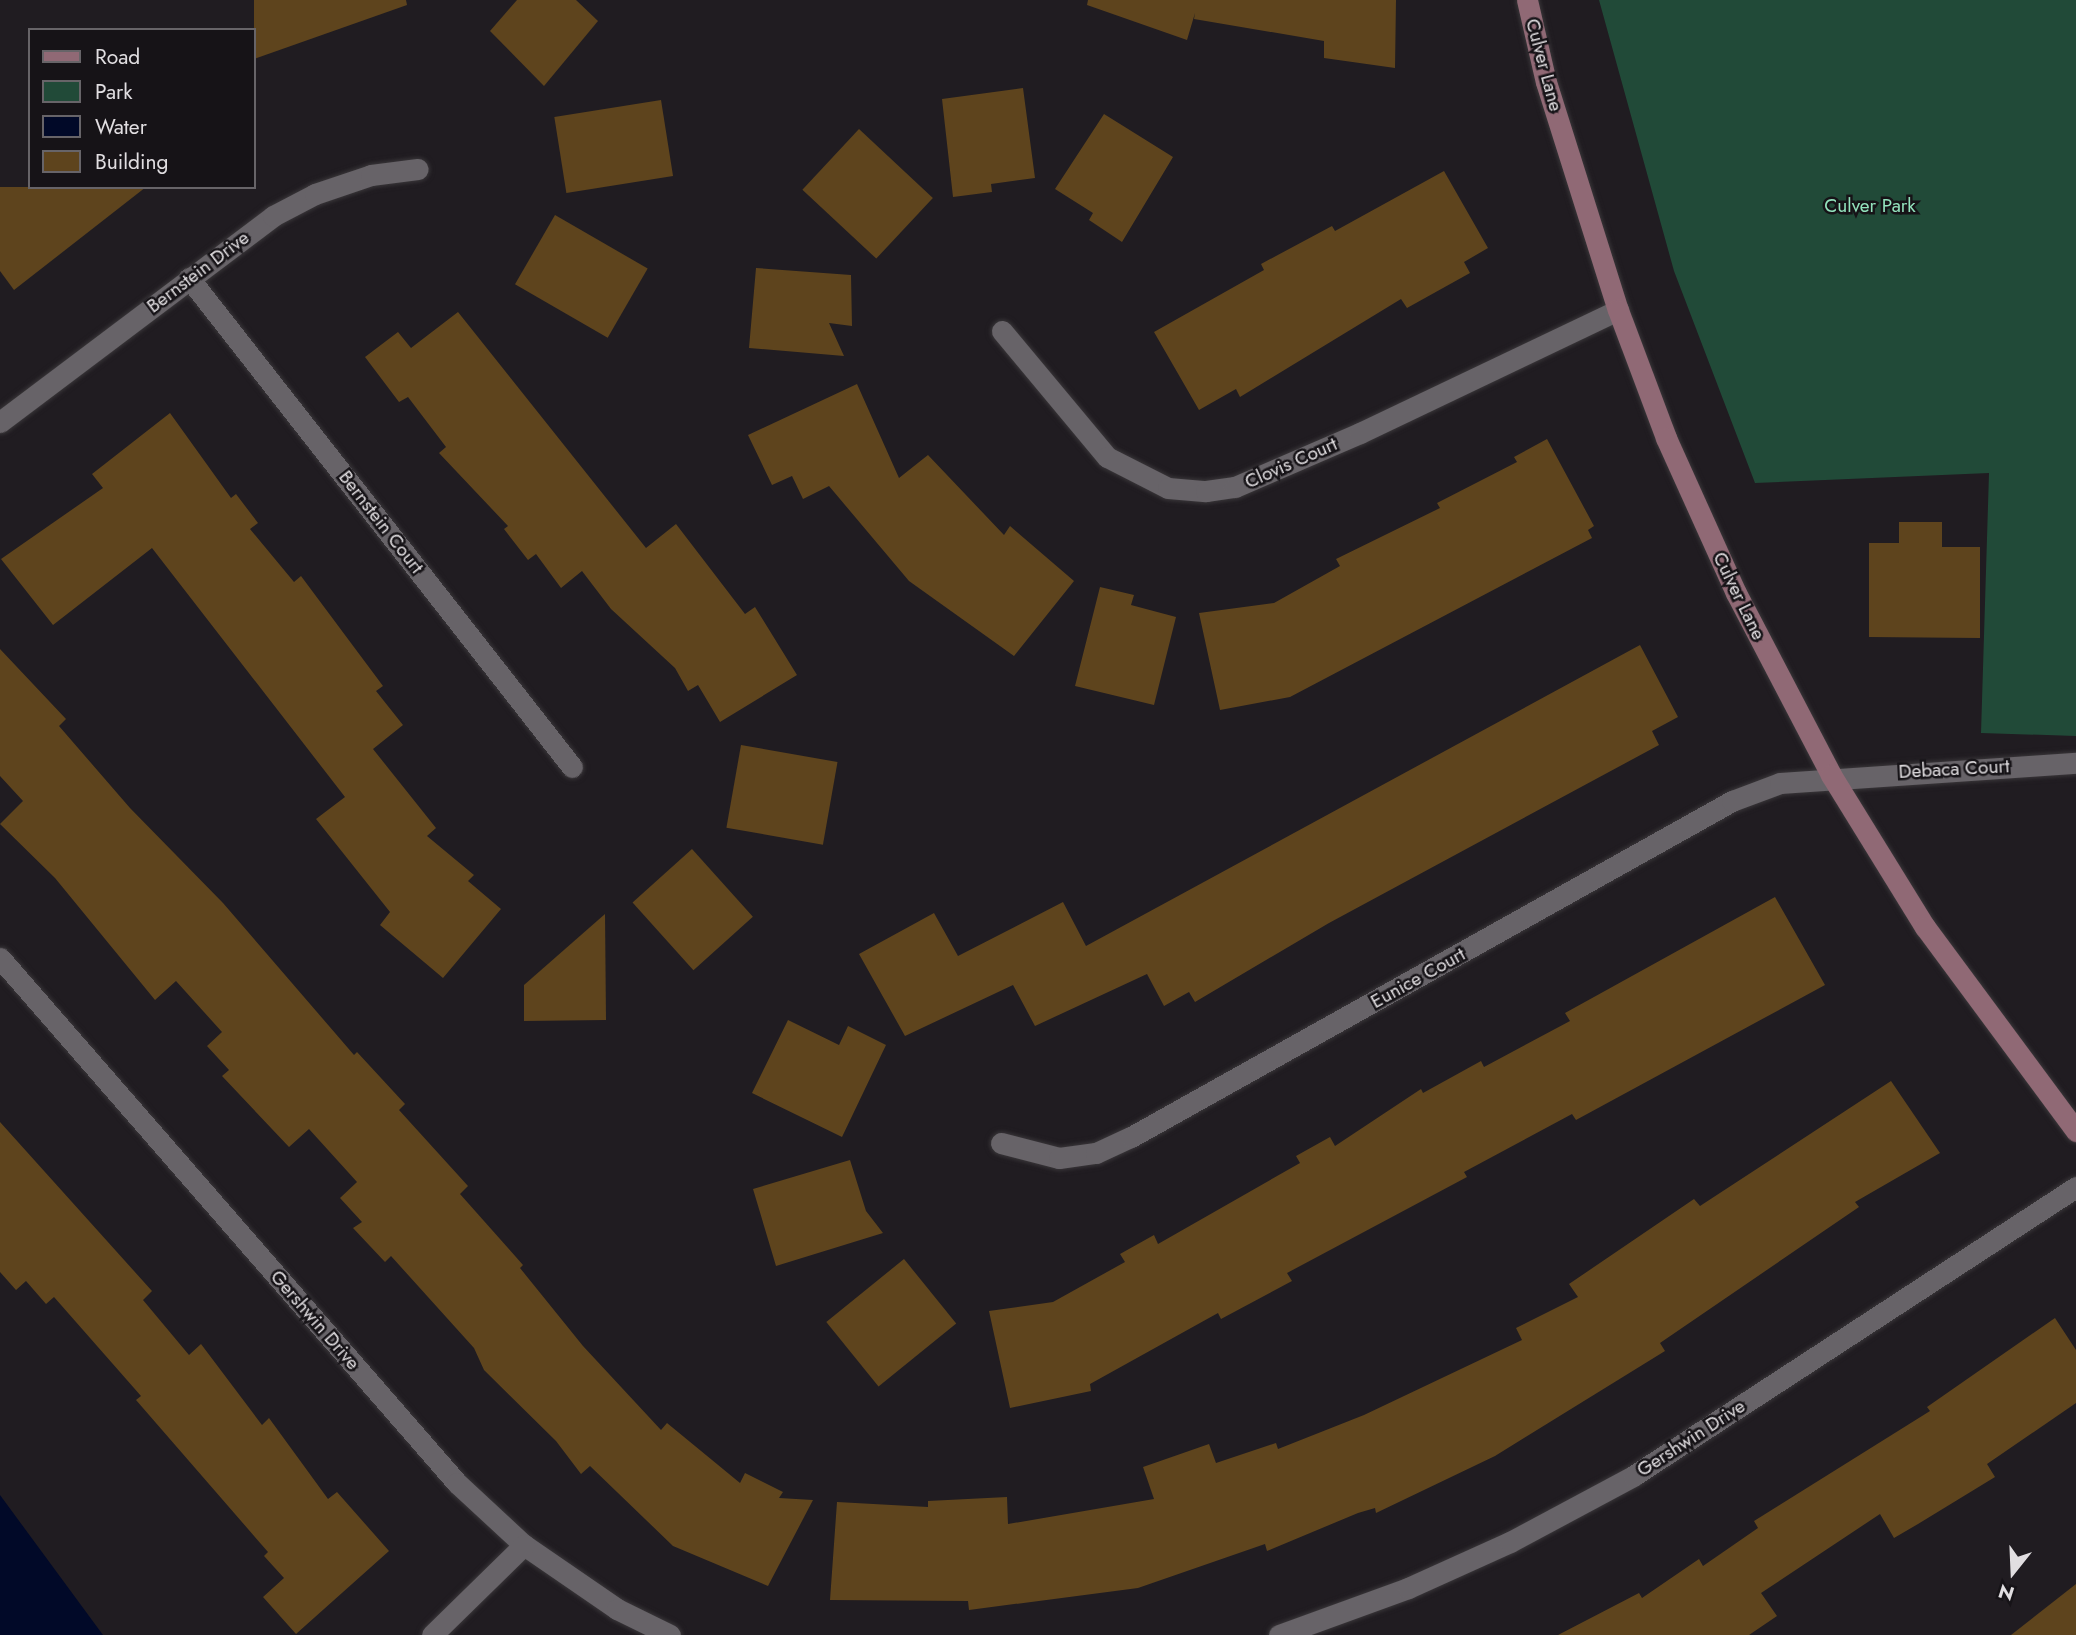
<!DOCTYPE html>
<style>
body{margin:0}
#map{position:relative;width:2076px;height:1635px;overflow:hidden;background:#201c21;font-family:Jost,sans-serif}
div>[style]{position:absolute}
.green>*{inset:0;background:#214a38}
.water>*{inset:0;background:#010928}
.building>*{inset:0;background:#5e441d;transform-origin:0 0}
.roads{filter:drop-shadow(0 0 2px #393639) drop-shadow(0 0 2px #393639)}
.street>*{height:21px;margin:-10.5px;padding:0 10.5px;transform-origin:10.5px;border-radius:10.5px;background:#676368}
.secondary>*{height:21px;margin:-10.5px;padding:0 10.5px;transform-origin:10.5px;border-radius:10.5px;background:#906975}
span{translate:-50% -50%;white-space:nowrap;text-align:center;line-height:1.15;-webkit-text-stroke:5px #161317;paint-order:stroke}
.street-label{font-size:19px;color:#e1dee1}
.park-label{font-size:19px;color:#93e3bd}
.legend{position:absolute;left:28px;top:28px;width:228px;height:161px;box-sizing:border-box;background:#161317;border:2px solid #676468;margin:0;padding:9px 12px;list-style:none;font-size:21px;color:#e1dee1}
.legend li{display:flex;align-items:center;gap:14px;height:35px}
.legend b{width:35px;border:2px solid #676468}
.north{position:absolute;left:1978px;top:1537px;width:70px;height:70px;-webkit-text-stroke:5px #161317;paint-order:stroke;rotate:198deg;font-size:19px;font-weight:700;line-height:28px;text-align:center;color:#e1dee1}
.north::after{content:'';display:block;margin:auto;width:24px;height:32px;background:#e1dee1;clip-path:polygon(50% 0,100% 100%,50% 72%,0 100%)}
</style>
<div id="map">
<div class="green">
<div style="clip-path:polygon(1599px 0,2076px 0,2076px 736px,1981px 733px,1989px 473px,1755px 483px,1674px 271px)"></div>
</div>
<div class="water">
<div style="clip-path:polygon(0 1495px,103px 1635px,0 1635px)"></div>
</div>
<div class="building">
<div style="clip-path:polygon(254px 0,406px 0,407px 5px,254px 59px)"></div>
<div style="clip-path:polygon(517px 0,576px 0,598px 21px,544px 86px,490px 31px)"></div>
<div style="clip-path:polygon(1088px 0,1396px 0,1395px 68px,1324px 58px,1324px 41px,1194px 19px,1195px 13px,1187px 40px,1087px 5px)"></div>
<div style="clip-path:polygon(1023px 88px,1035px 178px,991px 184px,992px 192px,953px 197px,942px 99px)"></div>
<div style="left:661px;top:100px;width:77px;height:108px;rotate:81deg"></div>
<div style="clip-path:polygon(1104px 114px,1173px 157px,1122px 242px,1089px 220px,1093px 213px,1055px 189px)"></div>
<div style="left:859px;top:129px;width:101px;height:83px;rotate:43deg"></div>
<div style="clip-path:polygon(1444px 171px,1488px 248px,1464px 262px,1470px 273px,1407px 308px,1401px 299px,1240px 397px,1236px 389px,1199px 410px,1154px 332px,1264px 270px,1261px 264px,1332px 226px,1335px 231px)"></div>
<div style="clip-path:polygon(0 187px,146px 187px,14px 290px,0 271px)"></div>
<div style="left:555px;top:215px;width:107px;height:80px;rotate:30deg"></div>
<div style="clip-path:polygon(756px 268px,851px 275px,852px 326px,829px 323px,844px 356px,749px 348px)"></div>
<div style="clip-path:polygon(458px 312px,646px 548px,676px 524px,745px 614px,755px 607px,797px 675px,720px 722px,698px 685px,688px 691px,675px 668px,611px 609px,582px 571px,561px 588px,536px 554px,528px 560px,504px 529px,508px 526px,439px 453px,446px 447px,408px 397px,399px 402px,365px 357px,398px 332px,411px 348px)"></div>
<div style="clip-path:polygon(857px 384px,899px 478px,928px 455px,1004px 535px,1010px 526px,1074px 581px,1014px 656px,909px 581px,829px 486px,803px 499px,792px 476px,772px 485px,748px 435px)"></div>
<div style="clip-path:polygon(170px 413px,231px 498px,236px 494px,258px 523px,250px 529px,294px 582px,301px 576px,383px 686px,376px 691px,403px 725px,373px 749px,436px 828px,427px 836px,474px 875px,468px 881px,501px 909px,443px 978px,380px 925px,390px 912px,316px 819px,345px 797px,152px 548px,53px 625px,1px 559px,103px 488px,92px 474px)"></div>
<div style="clip-path:polygon(1547px 439px,1594px 526px,1588px 530px,1592px 538px,1290px 697px,1220px 710px,1199px 613px,1274px 603px,1340px 566px,1336px 559px,1440px 508px,1437px 503px,1517px 462px,1514px 457px)"></div>
<div style="clip-path:polygon(1899px 522px,1942px 522px,1942px 547px,1980px 547px,1980px 638px,1869px 637px,1869px 543px,1899px 543px)"></div>
<div style="clip-path:polygon(1100px 587px,1134px 595px,1131px 605px,1176px 617px,1154px 705px,1075px 686px)"></div>
<div style="clip-path:polygon(1640px 645px,1678px 717px,1652px 731px,1659px 745px,1329px 923px,1195px 1002px,1189px 992px,1164px 1006px,1147px 974px,1035px 1026px,1013px 985px,905px 1036px,859px 954px,934px 913px,958px 956px,1063px 902px,1086px 946px)"></div>
<div style="clip-path:polygon(0 649px,66px 719px,59px 726px,130px 808px,223px 903px,354px 1055px,357px 1052px,405px 1104px,399px 1110px,468px 1186px,460px 1194px,523px 1265px,520px 1268px,583px 1346px,661px 1430px,667px 1423px,740px 1483px,745px 1473px,783px 1492px,779px 1498px,813px 1500px,768px 1586px,673px 1546px,590px 1466px,581px 1474px,556px 1441px,484px 1370px,474px 1348px,391px 1256px,385px 1262px,353px 1228px,362px 1222px,340px 1198px,357px 1182px,309px 1129px,289px 1147px,222px 1076px,229px 1070px,207px 1046px,222px 1032px,176px 981px,155px 1000px,55px 878px,0 824px,23px 801px,0 776px)"></div>
<div style="left:741px;top:745px;width:98px;height:84px;rotate:10deg"></div>
<div style="left:692px;top:849px;width:91px;height:80px;rotate:48deg"></div>
<div style="clip-path:polygon(1775px 897px,1825px 985px,1576px 1120px,1572px 1114px,1464px 1172px,1467px 1177px,1287px 1273px,1292px 1281px,1221px 1319px,1218px 1313px,1090px 1384px,1091px 1391px,1010px 1408px,989px 1311px,1053px 1302px,1125px 1262px,1120px 1254px,1154px 1235px,1158px 1244px,1300px 1163px,1296px 1156px,1330px 1137px,1335px 1146px,1421px 1089px,1423px 1093px,1481px 1061px,1484px 1067px,1570px 1021px,1565px 1013px)"></div>
<div style="clip-path:polygon(605px 914px,606px 1020px,524px 1021px,524px 985px)"></div>
<div style="clip-path:polygon(788px 1020px,839px 1045px,848px 1026px,886px 1045px,842px 1137px,752px 1093px)"></div>
<div style="clip-path:polygon(1891px 1081px,1940px 1153px,1855px 1202px,1859px 1207px,1660px 1343px,1665px 1351px,1495px 1456px,1376px 1513px,1375px 1508px,1358px 1513px,1267px 1551px,1265px 1544px,1138px 1588px,969px 1610px,968px 1601px,830px 1600px,837px 1502px,928px 1507px,928px 1501px,1007px 1497px,1008px 1524px,1154px 1499px,1143px 1467px,1209px 1444px,1216px 1463px,1276px 1443px,1278px 1449px,1364px 1415px,1522px 1340px,1516px 1328px,1578px 1297px,1569px 1284px,1694px 1199px,1700px 1206px)"></div>
<div style="clip-path:polygon(0 1122px,152px 1291px,143px 1300px,189px 1355px,201px 1344px,262px 1425px,269px 1418px,328px 1499px,337px 1492px,389px 1551px,296px 1634px,263px 1597px,284px 1578px,264px 1556px,268px 1552px,136px 1400px,141px 1396px,54px 1297px,46px 1304px,26px 1281px,16px 1290px,0 1272px)"></div>
<div style="clip-path:polygon(850px 1160px,866px 1211px,883px 1233px,776px 1266px,753px 1189px)"></div>
<div style="left:904px;top:1259px;width:83px;height:100px;rotate:51deg"></div>
<div style="clip-path:polygon(2055px 1318px,2076px 1350px,2076px 1403px,1987px 1464px,1995px 1477px,1918px 1524px,1894px 1538px,1880px 1514px,1761px 1593px,1777px 1616px,1749px 1635px,1558px 1635px,1639px 1593px,1642px 1598px,1699px 1559px,1703px 1566px,1758px 1528px,1754px 1521px,1930px 1411px,1927px 1407px)"></div>
<div style="clip-path:polygon(2076px 1584px,2076px 1635px,2011px 1635px)"></div>
</div>
<div class="roads">
<div class="street">
<div style="left:189px;top:278px;width:621px;rotate:51.93deg"></div>
<div style="left:1002px;top:331px;width:164px;rotate:50.2deg"></div>
<div style="left:1107px;top:457px;width:68px;rotate:26.9deg"></div>
<div style="left:1168px;top:488px;width:38px;rotate:5deg"></div>
<div style="left:1206px;top:491px;width:29px;rotate:-8deg"></div>
<div style="left:1235px;top:487px;width:136px;rotate:-23.4deg"></div>
<div style="left:1360px;top:433px;width:286px;rotate:-25.5deg"></div>
<div style="left:0;top:422px;width:342px;rotate:-37deg"></div>
<div style="left:273px;top:216px;width:47px;rotate:-27.6deg"></div>
<div style="left:315px;top:194px;width:59px;rotate:-18.7deg"></div>
<div style="left:371px;top:175px;width:47px;rotate:-7.3deg"></div>
<div style="left:0;top:958px;width:696px;rotate:48.96deg"></div>
<div style="left:457px;top:1483px;width:91px;rotate:42.8deg"></div>
<div style="left:524px;top:1545px;width:113px;rotate:34.5deg"></div>
<div style="left:617px;top:1609px;width:59px;rotate:26.1deg"></div>
<div style="left:1001px;top:1143px;width:60px;rotate:14.5deg"></div>
<div style="left:1059px;top:1158px;width:37px;rotate:-8deg"></div>
<div style="left:1096px;top:1153px;width:38px;rotate:-25deg"></div>
<div style="left:1131px;top:1137px;width:689px;rotate:-29.21deg"></div>
<div style="left:1732px;top:801px;width:51px;rotate:-20.6deg"></div>
<div style="left:1780px;top:783px;width:297px;rotate:-3.9deg"></div>
<div style="left:432px;top:1635px;width:129px;rotate:-44.4deg"></div>
<div style="left:1279px;top:1635px;width:137px;rotate:-20deg"></div>
<div style="left:1408px;top:1588px;width:112px;rotate:-24.3deg"></div>
<div style="left:1510px;top:1542px;width:140px;rotate:-28.2deg"></div>
<div style="left:1633px;top:1476px;width:529px;rotate:-33.12deg"></div>
</div>
<div class="secondary">
<div style="left:1527px;top:0;width:84px;rotate:77deg"></div>
<div style="left:1546px;top:82px;width:239px;rotate:72.5deg"></div>
<div style="left:1618px;top:310px;width:137px;rotate:69.4deg"></div>
<div style="left:1666px;top:438px;width:170px;rotate:65.7deg"></div>
<div style="left:1736px;top:593px;width:205px;rotate:62.4deg"></div>
<div style="left:1831px;top:775px;width:179px;rotate:58.3deg"></div>
<div style="left:1925px;top:927px;width:254px;rotate:53.5deg"></div>
</div>
</div>
<div class="street-label">
<span style="left:1544px;top:65px;rotate:75deg">Culver Lane</span>
<span style="left:198px;top:272px;rotate:-37deg">Bernstein Drive</span>
<span style="left:1291px;top:463px;rotate:-24deg">Clovis Court</span>
<span style="left:381px;top:522px;rotate:52deg">Bernstein Court</span>
<span style="left:1739px;top:596px;rotate:64deg">Culver Lane</span>
<span style="left:1954px;top:769px;rotate:-3deg">Debaca Court</span>
<span style="left:1418px;top:978px;rotate:-29deg">Eunice Court</span>
<span style="left:315px;top:1320px;rotate:49deg">Gershwin Drive</span>
<span style="left:1691px;top:1438px;rotate:-33deg">Gershwin Drive</span>
</div>
<div class="park-label">
<span style="left:1870px;top:206px">Culver Park</span>
</div>
<ul class="legend">
<li><b style="height:9px;background:#906975"></b>Road</li>
<li><b style="height:19px;background:#214a38"></b>Park</li>
<li><b style="height:19px;background:#010928"></b>Water</li>
<li><b style="height:19px;background:#5e441d"></b>Building</li>
</ul>
<div class="north">N</div>
</div>
